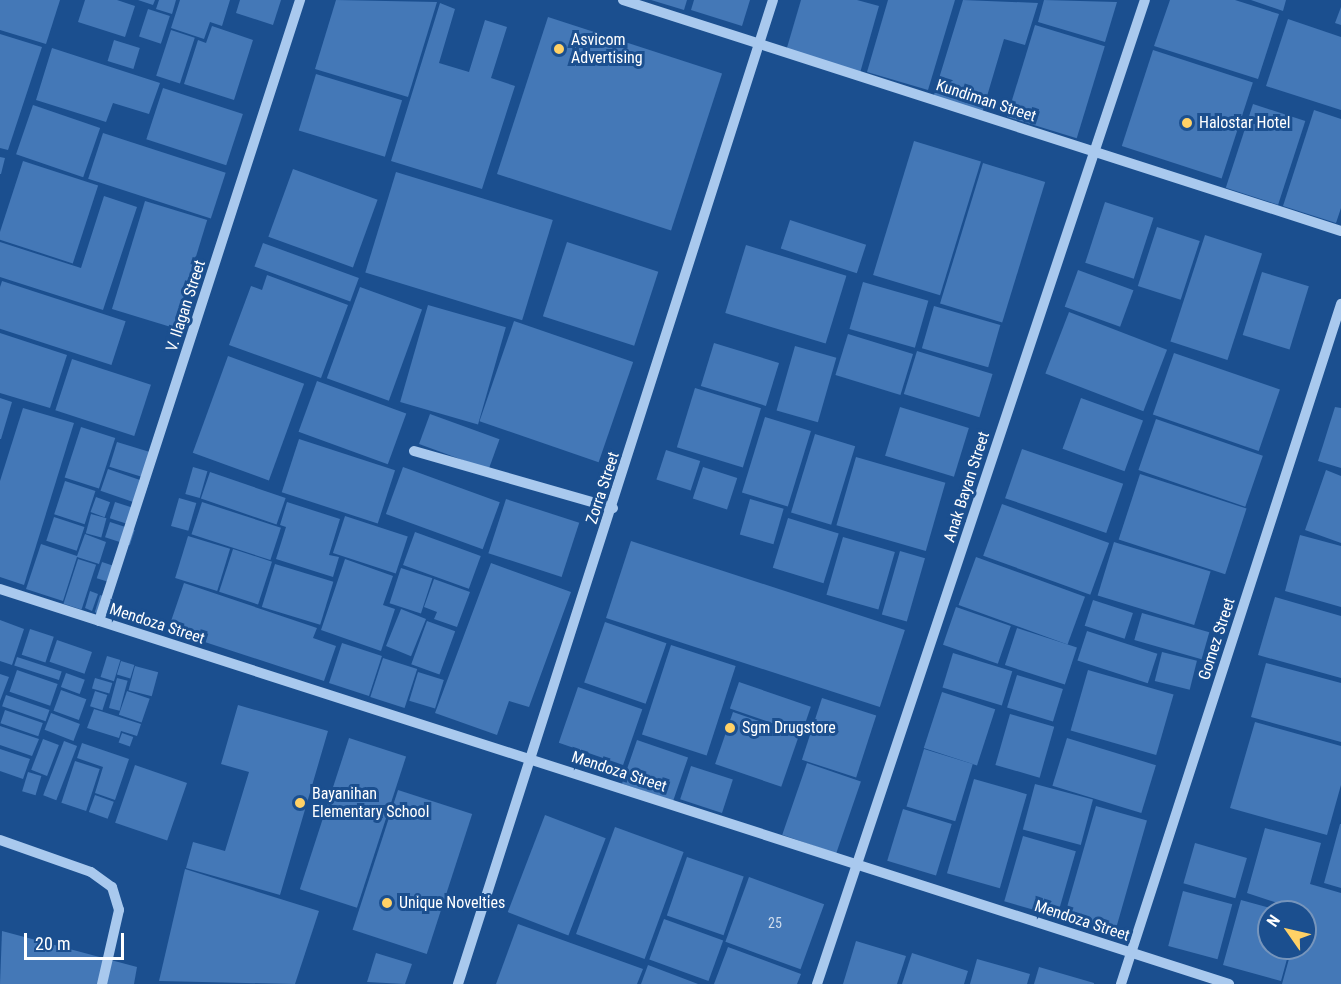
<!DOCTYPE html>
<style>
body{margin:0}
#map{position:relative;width:1341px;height:984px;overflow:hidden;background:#1b4f8f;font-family:"Roboto Condensed",sans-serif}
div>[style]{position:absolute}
.building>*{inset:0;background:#4478b7;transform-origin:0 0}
.minor>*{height:10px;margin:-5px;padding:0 5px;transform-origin:5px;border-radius:5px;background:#a9c9ee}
.dots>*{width:16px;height:16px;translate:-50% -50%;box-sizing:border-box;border:3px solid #1b4f8f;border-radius:50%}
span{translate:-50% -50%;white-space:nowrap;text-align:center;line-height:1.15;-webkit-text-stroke:6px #1b4f8f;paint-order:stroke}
.number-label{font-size:14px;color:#d0dded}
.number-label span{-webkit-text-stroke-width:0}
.poi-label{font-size:16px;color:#fff}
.left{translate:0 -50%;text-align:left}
.street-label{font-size:16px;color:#fff}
.north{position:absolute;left:1257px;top:900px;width:60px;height:60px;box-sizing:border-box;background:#1b4f8f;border:2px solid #7695bc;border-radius:50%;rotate:304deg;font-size:16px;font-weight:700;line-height:24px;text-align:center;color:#fff}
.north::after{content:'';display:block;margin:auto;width:21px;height:27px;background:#ffd166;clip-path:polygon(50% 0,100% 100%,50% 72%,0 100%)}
.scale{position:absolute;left:24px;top:933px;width:100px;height:27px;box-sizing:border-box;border:3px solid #fff;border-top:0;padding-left:8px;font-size:18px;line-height:21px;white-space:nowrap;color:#fff;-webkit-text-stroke:4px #1b4f8f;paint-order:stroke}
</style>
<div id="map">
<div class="building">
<div style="clip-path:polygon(0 0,60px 0,46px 44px,0 30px)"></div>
<div style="clip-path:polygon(85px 0,117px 0,135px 6px,125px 37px,78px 22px)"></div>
<div style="clip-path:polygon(138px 0,155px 0,153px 5px)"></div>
<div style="clip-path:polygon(159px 0,176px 0,172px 14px,156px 9px)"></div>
<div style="clip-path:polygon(180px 0,230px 0,222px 26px,210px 22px,204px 39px,171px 28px)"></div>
<div style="clip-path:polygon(240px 0,281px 0,273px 25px,236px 13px)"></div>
<div style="clip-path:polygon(336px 0,437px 2px,408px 97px,315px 69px)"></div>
<div style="clip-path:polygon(651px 0,687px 0,684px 10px)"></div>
<div style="clip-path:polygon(694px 0,750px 0,742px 26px,691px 10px)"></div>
<div style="clip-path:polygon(801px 0,857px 0,879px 6px,860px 73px,786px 51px)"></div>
<div style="clip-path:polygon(888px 0,955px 0,928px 90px,867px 72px)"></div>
<div style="clip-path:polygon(963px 0,1038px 3px,1025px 45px,1004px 39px,982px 113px,933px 98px)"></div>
<div style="clip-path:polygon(1044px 0,1117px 2px,1105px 42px,1038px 22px)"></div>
<div style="clip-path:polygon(1170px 0,1235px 0,1279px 14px,1258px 79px,1154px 46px)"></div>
<div style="clip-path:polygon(1251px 0,1286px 0,1283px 11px)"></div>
<div style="clip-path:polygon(440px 3px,455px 9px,439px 63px,469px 72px,485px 20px,507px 27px,491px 78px,515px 86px,482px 189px,391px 161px)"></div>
<div style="clip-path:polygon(1341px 7px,1341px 25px,1335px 23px)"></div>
<div style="left:148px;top:9px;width:23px;height:29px;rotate:18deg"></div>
<div style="left:548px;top:17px;width:183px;height:165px;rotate:18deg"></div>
<div style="clip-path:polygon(1288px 19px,1341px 37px,1341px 110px,1266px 86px)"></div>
<div style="left:1035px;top:25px;width:73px;height:96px;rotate:17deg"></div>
<div style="clip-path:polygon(212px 26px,253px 40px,234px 100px,184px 84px,198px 40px,206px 43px)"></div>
<div style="left:171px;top:30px;width:25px;height:48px;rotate:18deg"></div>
<div style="clip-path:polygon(0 34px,42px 47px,8px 150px,0 148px)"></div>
<div style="left:114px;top:40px;width:27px;height:22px;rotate:17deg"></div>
<div style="clip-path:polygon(52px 48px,160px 83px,149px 114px,113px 103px,106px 122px,36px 100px)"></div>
<div style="left:1153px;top:50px;width:105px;height:101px;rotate:18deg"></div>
<div style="left:316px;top:74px;width:90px;height:59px;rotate:17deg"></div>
<div style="left:163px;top:88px;width:84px;height:54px;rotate:18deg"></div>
<div style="left:1253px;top:104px;width:55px;height:88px;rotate:18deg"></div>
<div style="left:33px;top:105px;width:71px;height:52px;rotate:19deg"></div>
<div style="clip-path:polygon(1314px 110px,1341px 119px,1341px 208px,1336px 223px,1283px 206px)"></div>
<div style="left:103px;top:133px;width:129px;height:48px;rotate:18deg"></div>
<div style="left:914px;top:141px;width:70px;height:140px;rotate:17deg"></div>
<div style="clip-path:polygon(0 157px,5px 158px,1px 174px,0 174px)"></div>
<div style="left:23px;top:161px;width:79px;height:82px;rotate:18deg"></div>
<div style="left:983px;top:163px;width:65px;height:147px;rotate:17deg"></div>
<div style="left:293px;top:169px;width:90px;height:72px;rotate:20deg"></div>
<div style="left:396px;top:172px;width:164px;height:105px;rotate:17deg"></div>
<div style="clip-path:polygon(104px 196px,137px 207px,103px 310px,0 277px,0 242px,81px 268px)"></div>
<div style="left:145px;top:201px;width:65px;height:113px;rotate:17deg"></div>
<div style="left:1105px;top:202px;width:51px;height:64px;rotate:18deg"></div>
<div style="left:790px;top:220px;width:80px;height:30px;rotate:18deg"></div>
<div style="left:1157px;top:227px;width:45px;height:62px;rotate:18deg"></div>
<div style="left:1205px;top:235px;width:60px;height:112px;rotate:18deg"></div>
<div style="left:567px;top:242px;width:96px;height:78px;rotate:18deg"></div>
<div style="left:263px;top:243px;width:102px;height:25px;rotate:20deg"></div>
<div style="left:746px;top:245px;width:105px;height:71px;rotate:17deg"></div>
<div style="left:1078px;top:270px;width:59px;height:39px;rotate:20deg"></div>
<div style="left:1262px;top:272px;width:49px;height:66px;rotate:17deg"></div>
<div style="clip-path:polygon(267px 275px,348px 305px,321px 378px,229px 345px,251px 286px,262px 290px)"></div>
<div style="left:2px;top:281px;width:130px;height:46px;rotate:18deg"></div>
<div style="left:863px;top:282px;width:68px;height:49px;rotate:16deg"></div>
<div style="left:360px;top:287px;width:66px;height:97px;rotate:20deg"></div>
<div style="left:428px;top:305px;width:81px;height:101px;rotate:16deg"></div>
<div style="left:934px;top:306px;width:69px;height:44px;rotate:16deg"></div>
<div style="left:1069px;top:312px;width:105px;height:66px;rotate:21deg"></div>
<div style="left:514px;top:321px;width:126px;height:106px;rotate:19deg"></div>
<div style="clip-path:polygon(0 333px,67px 355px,50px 408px,0 393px)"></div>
<div style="left:848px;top:334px;width:68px;height:43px;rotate:17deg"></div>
<div style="left:714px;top:343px;width:68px;height:45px;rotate:17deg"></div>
<div style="left:795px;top:346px;width:43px;height:67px;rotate:16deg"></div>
<div style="left:917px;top:351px;width:79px;height:45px;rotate:17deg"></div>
<div style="left:1174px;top:353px;width:112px;height:65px;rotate:19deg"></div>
<div style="left:228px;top:356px;width:81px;height:103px;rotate:20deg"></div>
<div style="left:72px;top:359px;width:83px;height:54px;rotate:18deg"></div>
<div style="left:317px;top:381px;width:95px;height:54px;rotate:20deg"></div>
<div style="left:695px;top:388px;width:69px;height:62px;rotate:17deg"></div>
<div style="clip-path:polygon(0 398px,12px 402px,1px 439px,0 439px)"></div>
<div style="left:1081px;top:398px;width:66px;height:54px;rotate:20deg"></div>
<div style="left:900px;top:407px;width:72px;height:51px;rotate:17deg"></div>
<div style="clip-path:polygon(1335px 407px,1341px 408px,1341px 468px,1318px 461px)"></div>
<div style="clip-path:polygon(23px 408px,74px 423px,24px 585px,0 577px,0 481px)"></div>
<div style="left:430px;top:414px;width:74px;height:32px;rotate:20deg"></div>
<div style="left:765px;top:417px;width:48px;height:79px;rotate:17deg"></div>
<div style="left:1156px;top:419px;width:113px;height:54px;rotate:19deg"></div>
<div style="left:81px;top:427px;width:36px;height:53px;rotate:18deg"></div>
<div style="left:815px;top:434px;width:42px;height:82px;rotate:17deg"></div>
<div style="left:299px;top:439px;width:101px;height:56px;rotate:18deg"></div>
<div style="left:117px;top:442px;width:42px;height:26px;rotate:17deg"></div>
<div style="left:1022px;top:449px;width:107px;height:52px;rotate:19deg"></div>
<div style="left:666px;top:450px;width:36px;height:31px;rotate:18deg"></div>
<div style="left:856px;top:457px;width:93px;height:71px;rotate:16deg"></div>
<div style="left:193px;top:467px;width:15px;height:28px;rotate:16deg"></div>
<div style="left:403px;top:467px;width:103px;height:50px;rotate:20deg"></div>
<div style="left:703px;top:467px;width:36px;height:33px;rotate:18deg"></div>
<div style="left:108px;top:469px;width:43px;height:23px;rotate:19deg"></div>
<div style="clip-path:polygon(1326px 470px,1341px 476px,1341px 543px,1305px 530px)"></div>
<div style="left:210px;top:472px;width:80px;height:28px;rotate:19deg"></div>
<div style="left:1140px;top:474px;width:112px;height:69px;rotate:18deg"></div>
<div style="left:65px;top:481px;width:32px;height:35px;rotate:18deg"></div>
<div style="left:96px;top:497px;width:15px;height:16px;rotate:20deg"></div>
<div style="left:179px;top:498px;width:18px;height:29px;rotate:16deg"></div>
<div style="left:506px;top:499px;width:77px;height:57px;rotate:18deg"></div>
<div style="left:750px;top:499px;width:35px;height:37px;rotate:16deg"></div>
<div style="left:115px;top:502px;width:26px;height:17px;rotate:18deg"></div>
<div style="left:202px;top:502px;width:83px;height:34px;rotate:18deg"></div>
<div style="clip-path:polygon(287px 502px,340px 519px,329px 555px,339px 557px,333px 577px,276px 559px,286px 527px,280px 525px)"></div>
<div style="left:1002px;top:504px;width:114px;height:55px;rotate:20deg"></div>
<div style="left:91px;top:514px;width:16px;height:20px;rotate:15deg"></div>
<div style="left:345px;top:516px;width:66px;height:39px;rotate:18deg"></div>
<div style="left:54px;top:517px;width:32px;height:25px;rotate:18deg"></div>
<div style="left:788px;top:518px;width:53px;height:52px;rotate:17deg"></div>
<div style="left:110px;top:522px;width:26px;height:16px;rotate:18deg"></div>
<div style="left:415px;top:532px;width:70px;height:35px;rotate:20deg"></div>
<div style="clip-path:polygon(85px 534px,106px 542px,99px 564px,77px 557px,63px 601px,26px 589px,41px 544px,77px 556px)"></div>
<div style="clip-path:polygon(1300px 535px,1341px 546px,1341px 607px,1285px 591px)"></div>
<div style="left:188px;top:536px;width:44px;height:44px;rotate:17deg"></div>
<div style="left:843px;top:537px;width:54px;height:60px;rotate:16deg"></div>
<div style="left:631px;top:541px;width:288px;height:81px;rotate:18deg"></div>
<div style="left:1114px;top:542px;width:101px;height:56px;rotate:17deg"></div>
<div style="left:233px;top:549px;width:41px;height:45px;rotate:18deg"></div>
<div style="left:900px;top:551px;width:26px;height:66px;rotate:16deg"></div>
<div style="left:976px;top:557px;width:116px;height:51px;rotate:20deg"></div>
<div style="left:78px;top:559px;width:19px;height:47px;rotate:18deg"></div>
<div style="clip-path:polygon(345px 559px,393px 576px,383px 605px,395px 609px,381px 651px,321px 630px)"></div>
<div style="left:102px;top:562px;width:16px;height:17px;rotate:18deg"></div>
<div style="clip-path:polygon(491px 563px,571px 592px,529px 707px,509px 701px,497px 735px,435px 713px)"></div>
<div style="left:275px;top:564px;width:61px;height:45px;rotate:17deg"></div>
<div style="left:401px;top:568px;width:33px;height:37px;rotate:18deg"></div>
<div style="clip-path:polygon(434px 579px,470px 592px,457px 627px,434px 619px,437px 612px,424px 607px)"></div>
<div style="clip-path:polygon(184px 583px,317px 628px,313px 638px,336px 646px,324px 681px,168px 630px)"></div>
<div style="clip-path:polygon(90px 591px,98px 594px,92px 611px,85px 608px)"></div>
<div style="left:100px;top:595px;width:14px;height:18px;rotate:17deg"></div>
<div style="clip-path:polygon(1275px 597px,1341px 616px,1341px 678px,1258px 655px)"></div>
<div style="left:1093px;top:600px;width:42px;height:27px;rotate:18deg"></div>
<div style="left:956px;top:607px;width:58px;height:40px;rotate:19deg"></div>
<div style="left:401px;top:609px;width:27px;height:40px;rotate:22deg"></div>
<div style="left:1142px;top:613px;width:70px;height:28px;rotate:16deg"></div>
<div style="clip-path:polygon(0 620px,24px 629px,12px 665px,0 661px)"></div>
<div style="left:427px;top:621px;width:30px;height:46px;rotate:20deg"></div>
<div style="left:605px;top:622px;width:65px;height:64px;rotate:19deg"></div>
<div style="left:1017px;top:628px;width:63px;height:39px;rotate:18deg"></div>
<div style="left:30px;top:629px;width:25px;height:27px;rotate:18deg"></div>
<div style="left:1087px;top:631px;width:74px;height:31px;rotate:18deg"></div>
<div style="left:57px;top:640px;width:37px;height:23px;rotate:19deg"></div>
<div style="left:342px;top:643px;width:42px;height:42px;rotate:18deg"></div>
<div style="left:671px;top:645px;width:68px;height:94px;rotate:18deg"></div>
<div style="left:1162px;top:652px;width:36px;height:30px;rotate:14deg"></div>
<div style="left:953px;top:653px;width:62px;height:36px;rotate:17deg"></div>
<div style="left:107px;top:656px;width:14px;height:22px;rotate:17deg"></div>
<div style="left:17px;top:657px;width:47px;height:9px;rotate:18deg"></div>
<div style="left:383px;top:658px;width:36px;height:41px;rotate:18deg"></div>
<div style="left:121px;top:661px;width:14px;height:14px;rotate:17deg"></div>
<div style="clip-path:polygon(1266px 663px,1341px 683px,1341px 742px,1251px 717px)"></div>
<div style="left:135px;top:666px;width:24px;height:25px;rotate:15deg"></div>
<div style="left:17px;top:670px;width:43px;height:23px;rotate:19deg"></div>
<div style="left:1088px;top:670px;width:89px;height:63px;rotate:16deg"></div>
<div style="left:418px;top:672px;width:27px;height:30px;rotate:17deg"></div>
<div style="left:66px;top:673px;width:20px;height:15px;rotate:20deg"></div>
<div style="clip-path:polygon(0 674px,9px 677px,0 701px)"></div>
<div style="left:1017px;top:675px;width:48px;height:34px;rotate:17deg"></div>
<div style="left:95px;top:678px;width:18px;height:11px;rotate:16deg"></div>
<div style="left:117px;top:678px;width:11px;height:31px;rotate:15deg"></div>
<div style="left:739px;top:682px;width:76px;height:28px;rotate:19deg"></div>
<div style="left:578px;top:687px;width:68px;height:59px;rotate:19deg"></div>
<div style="left:61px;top:690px;width:27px;height:22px;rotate:20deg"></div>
<div style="left:95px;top:691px;width:13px;height:16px;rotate:18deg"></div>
<div style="left:127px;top:691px;width:24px;height:25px;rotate:19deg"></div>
<div style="left:942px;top:692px;width:56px;height:59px;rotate:18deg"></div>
<div style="left:6px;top:695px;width:46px;height:12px;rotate:19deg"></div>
<div style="left:822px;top:698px;width:57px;height:65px;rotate:18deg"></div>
<div style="clip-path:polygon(238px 705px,328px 731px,280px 895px,186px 868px,193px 842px,225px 851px,249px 772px,221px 764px)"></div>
<div style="clip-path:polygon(94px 709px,141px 724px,137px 736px,121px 731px,119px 738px,87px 728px)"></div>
<div style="left:5px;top:710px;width:40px;height:14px;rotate:19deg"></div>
<div style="left:733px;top:712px;width:70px;height:55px;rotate:19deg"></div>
<div style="left:51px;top:713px;width:31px;height:18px;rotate:21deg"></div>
<div style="left:1010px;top:714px;width:46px;height:53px;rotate:16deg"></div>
<div style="clip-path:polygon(1255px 722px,1341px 746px,1341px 785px,1327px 835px,1230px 808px)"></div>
<div style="clip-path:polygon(0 726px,39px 739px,32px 756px,0 745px)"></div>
<div style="left:122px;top:733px;width:12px;height:10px;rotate:20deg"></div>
<div style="left:349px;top:738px;width:60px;height:159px;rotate:18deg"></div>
<div style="left:1067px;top:738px;width:93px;height:50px;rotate:17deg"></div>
<div style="left:43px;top:739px;width:17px;height:33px;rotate:21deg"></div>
<div style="left:637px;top:740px;width:54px;height:46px;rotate:19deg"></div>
<div style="left:64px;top:741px;width:14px;height:58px;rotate:21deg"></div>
<div style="clip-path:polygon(82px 743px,129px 759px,115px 800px,95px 793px,103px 767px,77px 758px)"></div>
<div style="clip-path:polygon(0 749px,30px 759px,23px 779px,0 771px)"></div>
<div style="left:924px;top:749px;width:51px;height:60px;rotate:17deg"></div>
<div style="left:75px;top:761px;width:26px;height:44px;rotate:18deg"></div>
<div style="left:807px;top:763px;width:57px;height:76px;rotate:19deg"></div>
<div style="left:135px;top:765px;width:55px;height:61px;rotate:19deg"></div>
<div style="left:691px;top:766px;width:44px;height:35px;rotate:18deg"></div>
<div style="left:28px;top:772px;width:14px;height:20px;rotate:17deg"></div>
<div style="left:974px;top:779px;width:55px;height:98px;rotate:16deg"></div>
<div style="left:1035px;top:784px;width:60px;height:47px;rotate:15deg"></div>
<div style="left:398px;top:790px;width:78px;height:147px;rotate:18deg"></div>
<div style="left:95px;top:795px;width:20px;height:18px;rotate:20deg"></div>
<div style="left:1096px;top:806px;width:53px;height:117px;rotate:16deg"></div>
<div style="left:903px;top:809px;width:51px;height:54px;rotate:17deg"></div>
<div style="left:545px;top:815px;width:65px;height:104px;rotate:21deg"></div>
<div style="clip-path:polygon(1340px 824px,1341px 824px,1341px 888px,1324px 883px)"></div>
<div style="left:615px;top:827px;width:73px;height:114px;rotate:20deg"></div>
<div style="clip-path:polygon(1265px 828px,1321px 843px,1310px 884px,1341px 893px,1341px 984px,1282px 984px,1292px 948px,1305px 948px,1305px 912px,1247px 893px)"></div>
<div style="left:1023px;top:836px;width:55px;height:68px;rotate:16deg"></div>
<div style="left:1195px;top:843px;width:54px;height:42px;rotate:16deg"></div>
<div style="left:687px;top:857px;width:60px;height:62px;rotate:19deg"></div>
<div style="clip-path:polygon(185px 869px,319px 911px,295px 984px,159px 981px)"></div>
<div style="left:749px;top:877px;width:80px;height:69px;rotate:20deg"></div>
<div style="left:1183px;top:891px;width:51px;height:57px;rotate:15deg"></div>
<div style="clip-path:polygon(1241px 900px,1281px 911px,1269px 912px,1269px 948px,1290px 948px,1281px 981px,1223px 965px)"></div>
<div style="left:664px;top:919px;width:63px;height:43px;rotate:20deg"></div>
<div style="clip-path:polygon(518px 924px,643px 969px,637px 984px,496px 984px)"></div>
<div style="clip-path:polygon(2px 931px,137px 967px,134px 984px,0 984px)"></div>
<div style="clip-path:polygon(856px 941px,906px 956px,897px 984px,843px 984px)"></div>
<div style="clip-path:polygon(728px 947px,801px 974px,797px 984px,714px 984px)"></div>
<div style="clip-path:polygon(376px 953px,412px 964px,405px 984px,367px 982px)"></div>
<div style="clip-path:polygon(912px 953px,968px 971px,964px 984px,902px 984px)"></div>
<div style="clip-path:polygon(977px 959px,1030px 974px,1027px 984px,970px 984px)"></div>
<div style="clip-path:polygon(648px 965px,698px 984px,641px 984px)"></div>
<div style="clip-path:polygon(1039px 967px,1094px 983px,1094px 984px,1034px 984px)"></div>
</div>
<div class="minor">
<div style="left:623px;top:0;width:754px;rotate:17.83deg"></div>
<div style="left:414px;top:451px;width:207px;rotate:16deg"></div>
<div style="left:0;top:589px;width:1291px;rotate:17.82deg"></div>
<div style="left:99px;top:621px;width:653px;rotate:-72.06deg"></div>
<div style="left:0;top:840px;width:96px;rotate:19.4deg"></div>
<div style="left:91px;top:872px;width:26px;rotate:36deg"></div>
<div style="left:112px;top:887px;width:24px;rotate:73deg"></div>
<div style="left:119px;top:910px;width:76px;rotate:102.9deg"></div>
<div style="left:458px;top:984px;width:1033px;rotate:-72.25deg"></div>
<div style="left:817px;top:984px;width:1037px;rotate:-71.57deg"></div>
<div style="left:1121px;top:984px;width:715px;rotate:-72.07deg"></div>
</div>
<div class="dots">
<div style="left:559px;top:49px;background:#ffd166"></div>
<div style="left:1187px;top:123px;background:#ffd166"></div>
<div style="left:730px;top:728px;background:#ffd166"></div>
<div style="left:300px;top:803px;background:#ffd166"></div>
<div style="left:387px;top:903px;background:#ffd166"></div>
</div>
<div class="number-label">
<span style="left:775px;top:923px">25</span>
</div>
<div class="poi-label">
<span class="left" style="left:571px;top:49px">Asvicom<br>Advertising</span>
<span class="left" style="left:1199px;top:123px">Halostar Hotel</span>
<span class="left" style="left:742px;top:728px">Sgm Drugstore</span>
<span class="left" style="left:312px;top:803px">Bayanihan<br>Elementary School</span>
<span class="left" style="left:399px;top:903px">Unique Novelties</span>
</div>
<div class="street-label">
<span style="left:986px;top:101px;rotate:18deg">Kundiman Street</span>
<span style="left:186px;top:306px;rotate:-72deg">V. Ilagan Street</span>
<span style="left:967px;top:487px;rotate:-72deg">Anak Bayan Street</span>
<span style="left:603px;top:488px;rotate:-72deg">Zorra Street</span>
<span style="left:157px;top:624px;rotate:18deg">Mendoza Street</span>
<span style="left:1217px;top:639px;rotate:-72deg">Gomez Street</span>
<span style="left:619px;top:772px;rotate:18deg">Mendoza Street</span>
<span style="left:1082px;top:921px;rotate:18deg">Mendoza Street</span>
</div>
<div class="north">N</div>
<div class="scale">20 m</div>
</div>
